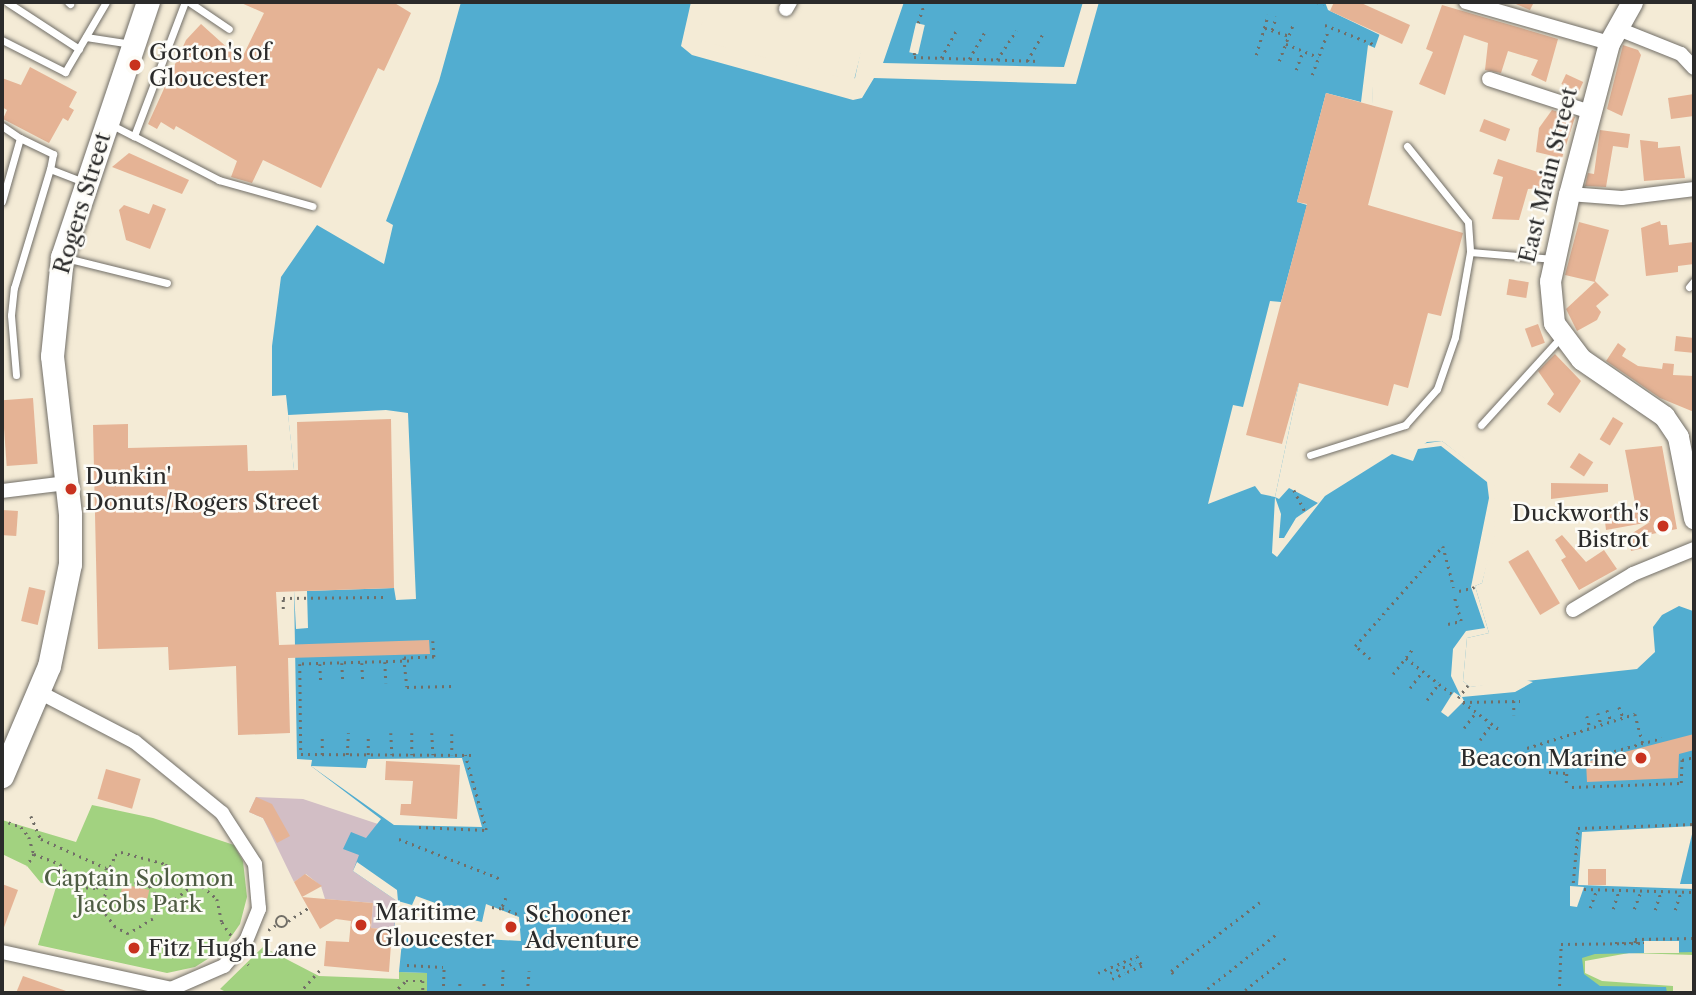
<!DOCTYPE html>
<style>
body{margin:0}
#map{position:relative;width:1696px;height:995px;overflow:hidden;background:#f4ebd6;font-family:"Libre Caslon Text",serif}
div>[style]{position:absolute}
.industrial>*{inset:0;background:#d2bec5}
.green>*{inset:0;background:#a2d280}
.water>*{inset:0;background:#52add0}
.pier>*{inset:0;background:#f4ebd6;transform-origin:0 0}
.building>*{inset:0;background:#e5b395;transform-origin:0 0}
.path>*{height:2.5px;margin-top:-1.25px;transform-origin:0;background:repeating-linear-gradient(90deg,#716e67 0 2px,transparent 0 7px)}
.path>.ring{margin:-1.25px;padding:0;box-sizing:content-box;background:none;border:2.5px solid #716e67;border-radius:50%}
.roads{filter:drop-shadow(0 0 2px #716e67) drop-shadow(0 0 2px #716e67)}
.lane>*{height:7px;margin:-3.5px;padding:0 3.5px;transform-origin:3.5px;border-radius:3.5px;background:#fff}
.street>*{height:14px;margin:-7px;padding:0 7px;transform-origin:7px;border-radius:7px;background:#fff}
.secondary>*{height:21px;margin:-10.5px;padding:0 10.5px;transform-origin:10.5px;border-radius:10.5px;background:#fff}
.primary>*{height:23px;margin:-11.5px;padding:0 11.5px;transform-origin:11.5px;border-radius:11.5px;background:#fff}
.path-bridge>*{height:2.5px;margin-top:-1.25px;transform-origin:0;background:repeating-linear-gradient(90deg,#716e67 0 2px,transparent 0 7px)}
.dots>*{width:19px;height:19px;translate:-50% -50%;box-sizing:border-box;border:4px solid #fdfcf7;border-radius:50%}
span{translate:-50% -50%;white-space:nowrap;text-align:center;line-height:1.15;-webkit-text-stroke:5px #fdfcf7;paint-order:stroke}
.poi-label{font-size:23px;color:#2b2b2b}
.left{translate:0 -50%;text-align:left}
.right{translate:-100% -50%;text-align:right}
.street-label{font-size:23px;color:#2b2b2b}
.park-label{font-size:23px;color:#4f5d44}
.frame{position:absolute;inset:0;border:4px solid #2b2b2b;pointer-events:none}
</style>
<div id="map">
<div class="industrial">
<div style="clip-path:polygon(256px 797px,303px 799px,378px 824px,359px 855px,398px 901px,394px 930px,371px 928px,373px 903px,325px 899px,321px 886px,306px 874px,294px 882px,263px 818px,249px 812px)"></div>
</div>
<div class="green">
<div style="clip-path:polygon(92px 805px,153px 818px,234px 845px,243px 861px,247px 897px,240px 924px,222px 950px,195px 967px,167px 973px,38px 945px,57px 884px,41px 883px,27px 866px,2px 854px,2px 820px,76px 842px)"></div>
<div style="clip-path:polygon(1694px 941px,1694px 955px,1629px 953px,1585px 961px,1585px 973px,1602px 981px,1673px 986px,1673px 993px,1600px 991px,1569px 960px,1574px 951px)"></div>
<div style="clip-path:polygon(263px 947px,319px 976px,399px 979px,399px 972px,428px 973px,427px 993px,228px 993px,220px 989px)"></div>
</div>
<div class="water">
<div style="clip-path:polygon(461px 2px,703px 2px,694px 42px,853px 84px,874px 2px,1391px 2px,1373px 53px,1372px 105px,1299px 383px,1275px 497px,1279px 499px,1289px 488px,1318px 503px,1323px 492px,1391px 452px,1409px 455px,1427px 442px,1442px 441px,1489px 478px,1489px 552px,1482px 583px,1475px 586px,1489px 633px,1467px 638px,1463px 681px,1470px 687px,1637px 669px,1655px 652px,1653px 627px,1662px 615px,1679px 606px,1693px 611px,1694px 952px,1595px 954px,1582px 958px,1584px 974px,1600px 986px,1666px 987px,1667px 993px,427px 993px,427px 973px,399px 972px,402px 941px,393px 940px,397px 901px,353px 871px,359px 855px,343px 849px,351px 832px,366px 838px,381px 819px,311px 766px,312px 760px,297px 759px,294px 591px,307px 590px,286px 395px,272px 396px,272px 346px,281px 277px,317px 225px,384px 264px,393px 225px,386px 221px,439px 81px)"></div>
</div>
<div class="pier">
<div style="clip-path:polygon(691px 2px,707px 2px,698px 40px,851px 80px,855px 78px,871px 2px,904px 2px,883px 63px,1064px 67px,1083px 2px,1099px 2px,1076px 84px,874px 78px,862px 98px,853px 100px,692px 55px,681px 46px)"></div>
<div style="clip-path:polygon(1325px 2px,1395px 2px,1380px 35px,1328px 10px)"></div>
<div style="left:916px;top:23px;width:9px;height:30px;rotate:13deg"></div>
<div style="clip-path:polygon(1368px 45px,1375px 48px,1372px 105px,1299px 383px,1275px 497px,1281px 514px,1279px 538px,1284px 538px,1296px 518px,1318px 503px,1320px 491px,1389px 449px,1408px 451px,1413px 445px,1442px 441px,1494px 480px,1495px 534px,1482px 583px,1475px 586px,1489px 633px,1467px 638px,1463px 681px,1470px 687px,1521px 679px,1533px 682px,1515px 692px,1462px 697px,1464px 701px,1448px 717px,1441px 712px,1451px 696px,1454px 692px,1461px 697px,1451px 676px,1453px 649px,1466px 631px,1485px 628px,1471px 587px,1489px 498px,1487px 482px,1441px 446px,1418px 449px,1413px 461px,1392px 454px,1325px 496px,1277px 557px,1272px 553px,1275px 497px,1261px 494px,1255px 486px,1208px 504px,1233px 405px,1243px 407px,1270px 301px,1281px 302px,1307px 205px,1297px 202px,1326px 93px,1361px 102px)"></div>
<div style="clip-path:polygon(386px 410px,408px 413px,416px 599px,396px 600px,394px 588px,307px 591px,308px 628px,296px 629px,294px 591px,307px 590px,288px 415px)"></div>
<div style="clip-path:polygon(462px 758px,482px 827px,394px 825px,311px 766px,366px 768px,368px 759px)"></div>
<div style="clip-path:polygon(1694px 826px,1680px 884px,1694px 884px,1694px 889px,1578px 885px,1582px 832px)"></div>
<div style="clip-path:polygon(357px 862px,397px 890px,398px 901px,412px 905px,416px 896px,449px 908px,451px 905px,468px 910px,465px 918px,482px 922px,486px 904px,519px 917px,521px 941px,394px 934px,397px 901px,353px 871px)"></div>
<div style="clip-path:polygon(1570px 886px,1584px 887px,1577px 907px,1570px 906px)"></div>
<div style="left:1679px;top:941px;width:12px;height:35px;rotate:90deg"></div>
</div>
<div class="building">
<div style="clip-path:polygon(239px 2px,393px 2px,411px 13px,384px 71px,378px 68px,321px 188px,263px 160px,252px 183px,231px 177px,237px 161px,176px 126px,174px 130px,161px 122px,157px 129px,148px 124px,186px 40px,201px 24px,241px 60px,264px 13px)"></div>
<div style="clip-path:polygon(1334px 2px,1359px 2px,1410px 25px,1402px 44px,1330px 11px)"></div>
<div style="clip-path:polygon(1511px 2px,1534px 2px,1530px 10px)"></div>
<div style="clip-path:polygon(1442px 5px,1558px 39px,1546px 82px,1531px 75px,1538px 60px,1508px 51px,1501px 73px,1485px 70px,1488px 43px,1464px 35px,1445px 95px,1419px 84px,1433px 52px,1426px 49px)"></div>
<div style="clip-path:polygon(1623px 45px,1638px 50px,1641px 55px,1622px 116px,1607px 109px)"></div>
<div style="clip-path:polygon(30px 67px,77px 92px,69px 107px,74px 110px,68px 121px,63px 118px,49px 143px,3px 119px,7px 110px,2px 107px,2px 78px,21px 85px)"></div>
<div style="left:1566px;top:74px;width:19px;height:11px;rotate:25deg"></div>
<div style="clip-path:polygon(1326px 93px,1393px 111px,1368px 205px,1463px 233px,1441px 316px,1428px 313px,1408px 388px,1394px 384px,1388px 406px,1299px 383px,1282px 444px,1246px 435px,1307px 204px,1297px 202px)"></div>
<div style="clip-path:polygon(1694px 94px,1694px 116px,1671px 119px,1668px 98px)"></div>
<div style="clip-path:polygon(1552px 110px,1575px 117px,1562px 158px,1536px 152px,1539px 128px)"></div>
<div style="left:1484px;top:119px;width:28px;height:13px;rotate:21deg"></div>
<div style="clip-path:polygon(1600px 130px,1630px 134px,1628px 148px,1613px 146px,1606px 187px,1585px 186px,1588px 173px,1594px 174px)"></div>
<div style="clip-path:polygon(1640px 140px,1658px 142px,1658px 148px,1680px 146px,1685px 178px,1644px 181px)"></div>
<div style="clip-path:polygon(129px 153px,189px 180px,182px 194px,112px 167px)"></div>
<div style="clip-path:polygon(1498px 159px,1544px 174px,1539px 188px,1528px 189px,1519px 220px,1492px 219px,1503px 177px,1493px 174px)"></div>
<div style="clip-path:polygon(153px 204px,166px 209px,150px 249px,126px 240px,119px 210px,124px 205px,149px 214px)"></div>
<div style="clip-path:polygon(1660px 221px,1661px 225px,1667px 225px,1669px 245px,1694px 242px,1694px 264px,1678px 266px,1678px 272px,1646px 276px,1641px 228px)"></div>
<div style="clip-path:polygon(1579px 222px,1609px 230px,1595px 281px,1609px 295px,1596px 306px,1601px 312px,1597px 320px,1577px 331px,1566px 309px,1595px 282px,1565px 275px)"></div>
<div style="left:1509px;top:279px;width:20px;height:16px;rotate:9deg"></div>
<div style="left:1538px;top:324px;width:20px;height:14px;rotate:70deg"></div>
<div style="left:1676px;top:336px;width:18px;height:15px;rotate:6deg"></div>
<div style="clip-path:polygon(1618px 343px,1626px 349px,1622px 356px,1638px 366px,1662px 369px,1663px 363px,1674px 364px,1673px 375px,1694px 376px,1694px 412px,1660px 398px,1606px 361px)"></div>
<div style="clip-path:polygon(1555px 354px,1581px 381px,1560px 413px,1547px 404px,1554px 394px,1538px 371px)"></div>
<div style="left:33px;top:398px;width:66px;height:31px;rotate:86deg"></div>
<div style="left:1613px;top:417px;width:12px;height:26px;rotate:31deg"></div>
<div style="clip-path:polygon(391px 419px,394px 588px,276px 592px,279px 645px,429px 640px,430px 654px,288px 658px,290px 733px,238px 735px,236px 666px,169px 670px,168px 647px,98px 649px,93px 425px,128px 424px,128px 448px,247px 445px,248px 471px,298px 470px,297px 422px)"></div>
<div style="clip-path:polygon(1662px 446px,1677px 529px,1642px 536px,1644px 548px,1631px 551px,1629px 539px,1623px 539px,1650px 522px,1606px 530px,1604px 513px,1636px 508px,1625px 450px)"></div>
<div style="left:1579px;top:453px;width:17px;height:17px;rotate:33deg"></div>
<div style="clip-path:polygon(1551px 483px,1608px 484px,1608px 492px,1551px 499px)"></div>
<div style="left:2px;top:510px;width:16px;height:25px;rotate:4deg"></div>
<div style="clip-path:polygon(1562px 535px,1586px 562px,1604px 550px,1617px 569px,1579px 590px,1561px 560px,1566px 557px,1555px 540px)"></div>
<div style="left:1528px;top:550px;width:62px;height:23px;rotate:59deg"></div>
<div style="left:29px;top:587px;width:17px;height:35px;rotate:13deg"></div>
<div style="clip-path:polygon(1694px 734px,1694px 750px,1679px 754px,1678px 778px,1587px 782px,1586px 762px)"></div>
<div style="clip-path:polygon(386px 761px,460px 765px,457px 819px,400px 815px,401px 804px,411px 804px,413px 781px,385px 780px)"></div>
<div style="left:106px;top:769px;width:36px;height:31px;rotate:16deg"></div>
<div style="clip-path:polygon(256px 797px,272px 804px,290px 836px,277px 843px,263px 818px,249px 812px)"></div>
<div style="left:1588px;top:869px;width:18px;height:16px"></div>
<div style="clip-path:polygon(305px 874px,322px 886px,302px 897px,294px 882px)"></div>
<div style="clip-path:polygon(2px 884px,18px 890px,3px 930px,2px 930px)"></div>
<div style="left:123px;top:884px;width:27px;height:16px;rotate:13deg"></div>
<div style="clip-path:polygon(302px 897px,373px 903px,371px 928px,392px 930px,389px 972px,324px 966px,326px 941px,349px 942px,351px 921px,336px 919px,320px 929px)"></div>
<div style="clip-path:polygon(23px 976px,69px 992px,69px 993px,16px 993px)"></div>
</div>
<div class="path">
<div style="left:1316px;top:2px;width:5px"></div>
<div style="left:918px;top:23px;width:22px;rotate:-72deg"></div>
<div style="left:1325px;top:25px;width:55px;rotate:21.4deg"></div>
<div style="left:1265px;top:28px;width:25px;rotate:18deg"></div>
<div style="left:1272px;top:30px;width:14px;rotate:-73deg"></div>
<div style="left:1286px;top:44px;width:35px;rotate:22deg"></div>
<div style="left:915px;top:53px;width:4px;rotate:104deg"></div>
<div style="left:914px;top:57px;width:125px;rotate:1.8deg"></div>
<div style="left:1256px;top:55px;width:42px;rotate:-73.3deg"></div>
<div style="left:941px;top:58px;width:33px;rotate:-61deg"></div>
<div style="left:969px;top:59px;width:34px;rotate:-60deg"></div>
<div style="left:997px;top:60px;width:35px;rotate:-57deg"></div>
<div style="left:1027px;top:61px;width:34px;rotate:-60deg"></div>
<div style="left:1279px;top:61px;width:40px;rotate:-69deg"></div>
<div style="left:1296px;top:70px;width:20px;rotate:-70deg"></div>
<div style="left:1312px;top:75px;width:47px;rotate:-70deg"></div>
<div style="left:1294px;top:490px;width:27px;rotate:63deg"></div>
<div style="left:1459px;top:591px;width:16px;rotate:-14deg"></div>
<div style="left:283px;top:609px;width:11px;rotate:-90deg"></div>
<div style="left:283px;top:598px;width:100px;rotate:-0.6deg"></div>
<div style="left:1448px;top:624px;width:13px;rotate:-13deg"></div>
<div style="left:1461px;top:621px;width:26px;rotate:-106deg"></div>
<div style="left:433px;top:641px;width:16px;rotate:86deg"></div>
<div style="left:434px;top:657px;width:30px;rotate:178deg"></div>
<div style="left:404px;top:658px;width:29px;rotate:84deg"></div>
<div style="left:407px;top:687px;width:46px;rotate:-1.2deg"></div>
<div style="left:1406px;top:658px;width:58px;rotate:38deg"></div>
<div style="left:1370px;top:659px;width:20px;rotate:-139deg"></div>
<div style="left:1355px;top:646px;width:133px;rotate:-48.7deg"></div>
<div style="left:1443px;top:546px;width:43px;rotate:75.3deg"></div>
<div style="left:409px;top:661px;width:109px;rotate:178.4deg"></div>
<div style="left:300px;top:664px;width:90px;rotate:89.4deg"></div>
<div style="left:301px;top:754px;width:175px;rotate:0.3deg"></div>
<div style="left:385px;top:662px;width:21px;rotate:87deg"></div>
<div style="left:342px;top:663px;width:18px;rotate:87deg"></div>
<div style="left:362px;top:663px;width:20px;rotate:87deg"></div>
<div style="left:320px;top:664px;width:17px;rotate:87deg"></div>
<div style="left:1393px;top:674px;width:34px;rotate:-52deg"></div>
<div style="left:1410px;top:688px;width:21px;rotate:-53deg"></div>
<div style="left:1458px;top:698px;width:16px;rotate:-52deg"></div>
<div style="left:1427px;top:700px;width:21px;rotate:-55deg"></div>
<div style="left:1514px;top:701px;width:14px;rotate:90deg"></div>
<div style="left:1463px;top:702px;width:57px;rotate:-1deg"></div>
<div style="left:1463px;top:702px;width:46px;rotate:37.1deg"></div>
<div style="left:1619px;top:707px;width:11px;rotate:68deg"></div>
<div style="left:1607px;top:710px;width:12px;rotate:70deg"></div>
<div style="left:1598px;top:713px;width:11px;rotate:75deg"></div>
<div style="left:1587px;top:716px;width:12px;rotate:76deg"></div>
<div style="left:1464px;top:728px;width:20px;rotate:-53deg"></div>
<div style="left:391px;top:733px;width:22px;rotate:87deg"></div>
<div style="left:412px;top:733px;width:22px;rotate:90deg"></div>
<div style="left:432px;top:733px;width:22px;rotate:87deg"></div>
<div style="left:452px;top:734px;width:21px;rotate:90deg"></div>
<div style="left:1480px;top:740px;width:21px;rotate:-55deg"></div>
<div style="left:1527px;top:748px;width:113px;rotate:-17.5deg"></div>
<div style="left:1635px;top:714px;width:30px;rotate:75deg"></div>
<div style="left:322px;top:755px;width:21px;rotate:-90deg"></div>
<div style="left:347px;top:755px;width:22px;rotate:-87deg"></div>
<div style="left:368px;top:755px;width:21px;rotate:-90deg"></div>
<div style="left:1549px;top:772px;width:17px;rotate:3deg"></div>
<div style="left:1566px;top:783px;width:19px;rotate:-87deg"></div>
<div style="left:1567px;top:764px;width:98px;rotate:-15.3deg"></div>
<div style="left:1572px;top:787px;width:109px;rotate:-2.1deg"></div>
<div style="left:1681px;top:783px;width:23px;rotate:-88deg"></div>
<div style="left:1682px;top:760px;width:12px;rotate:-14deg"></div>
<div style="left:31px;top:816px;width:25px;rotate:67deg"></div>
<div style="left:41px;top:839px;width:71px;rotate:24deg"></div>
<div style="left:106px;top:868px;width:12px;rotate:48deg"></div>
<div style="left:114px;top:877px;width:37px;rotate:14deg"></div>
<div style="left:150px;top:886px;width:18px;rotate:56deg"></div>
<div style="left:160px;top:901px;width:15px;rotate:-8deg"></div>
<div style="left:175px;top:899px;width:28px;rotate:-38deg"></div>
<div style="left:197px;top:882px;width:26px;rotate:40deg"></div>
<div style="left:217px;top:899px;width:24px;rotate:78deg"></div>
<div style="left:222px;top:922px;width:18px;rotate:56deg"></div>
<div style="left:2px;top:820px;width:20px;rotate:20deg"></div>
<div style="left:21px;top:827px;width:13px;rotate:51deg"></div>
<div style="left:29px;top:837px;width:18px;rotate:74deg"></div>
<div style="left:34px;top:854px;width:14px;rotate:120deg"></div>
<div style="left:419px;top:827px;width:67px;rotate:2.6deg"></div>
<div style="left:486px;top:830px;width:78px;rotate:-105.6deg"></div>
<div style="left:399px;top:839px;width:110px;rotate:21.4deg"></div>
<div style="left:1694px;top:839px;width:45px;rotate:90deg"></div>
<div style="left:121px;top:852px;width:47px;rotate:14.9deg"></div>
<div style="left:166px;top:864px;width:9px;rotate:72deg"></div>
<div style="left:169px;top:873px;width:49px;rotate:109.2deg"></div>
<div style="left:153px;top:919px;width:29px;rotate:149deg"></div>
<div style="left:128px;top:934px;width:15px;rotate:-152deg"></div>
<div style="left:115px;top:927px;width:21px;rotate:-127deg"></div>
<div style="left:102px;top:910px;width:44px;rotate:-79.5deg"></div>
<div style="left:110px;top:867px;width:13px;rotate:-67deg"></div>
<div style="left:115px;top:855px;width:7px;rotate:-27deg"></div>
<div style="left:34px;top:854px;width:28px;rotate:21deg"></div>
<div style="left:60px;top:864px;width:30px;rotate:50deg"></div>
<div style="left:79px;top:887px;width:17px;rotate:3deg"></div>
<div style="left:96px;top:888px;width:20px;rotate:-30deg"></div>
<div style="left:1573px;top:883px;width:55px;rotate:-84.8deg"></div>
<div style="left:1578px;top:828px;width:116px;rotate:-2deg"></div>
<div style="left:1584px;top:889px;width:110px;rotate:1.6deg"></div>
<div style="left:506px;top:898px;width:11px;rotate:112deg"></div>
<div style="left:502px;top:908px;width:18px;rotate:22deg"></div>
<div style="left:492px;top:907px;width:12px;rotate:9deg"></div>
<div style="left:1590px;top:908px;width:20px;rotate:-70deg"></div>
<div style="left:1613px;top:909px;width:20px;rotate:-72deg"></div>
<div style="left:1634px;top:909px;width:19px;rotate:-69deg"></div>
<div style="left:1655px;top:910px;width:20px;rotate:-72deg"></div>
<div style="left:1675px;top:910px;width:19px;rotate:-72deg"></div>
<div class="ring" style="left:276px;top:916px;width:9.5px;height:9.5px"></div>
<div style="left:288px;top:921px;width:24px;rotate:-33deg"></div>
<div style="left:268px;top:930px;width:9px;rotate:-32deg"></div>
<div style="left:1635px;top:943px;width:4px;rotate:-90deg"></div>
<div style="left:1635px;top:939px;width:59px;rotate:-1deg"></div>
<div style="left:1186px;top:959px;width:93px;rotate:-37.6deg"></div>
<div style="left:248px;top:964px;width:1px;rotate:45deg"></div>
<div style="left:407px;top:965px;width:36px;rotate:3deg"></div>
<div style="left:1098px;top:973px;width:43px;rotate:-23.6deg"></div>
<div style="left:1137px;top:956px;width:11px;rotate:63deg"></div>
<div style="left:1142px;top:966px;width:17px;rotate:156deg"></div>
<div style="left:1110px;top:973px;width:28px;rotate:-23deg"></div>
<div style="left:1173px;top:974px;width:4px;rotate:-124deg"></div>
<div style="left:1171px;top:971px;width:20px;rotate:-37deg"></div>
<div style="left:1112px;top:979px;width:14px;rotate:-25deg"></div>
<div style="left:1245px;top:990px;width:55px;rotate:-38.3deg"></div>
<div style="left:299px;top:993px;width:31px;rotate:-48deg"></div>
<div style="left:393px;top:993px;width:18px;rotate:-43deg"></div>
<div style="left:406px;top:981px;width:17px"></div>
<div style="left:423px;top:981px;width:12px;rotate:90deg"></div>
<div style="left:443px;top:993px;width:28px;rotate:-88deg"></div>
<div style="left:459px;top:993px;width:13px;rotate:-86deg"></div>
<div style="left:483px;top:993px;width:11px;rotate:-85deg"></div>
<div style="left:502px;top:993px;width:23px;rotate:-88deg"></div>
<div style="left:527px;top:993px;width:22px;rotate:-85deg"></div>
<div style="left:1202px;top:993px;width:98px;rotate:-38.4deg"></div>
<div style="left:1559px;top:993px;width:49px;rotate:-87.7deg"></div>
<div style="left:1561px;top:944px;width:83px;rotate:-0.7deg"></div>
</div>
<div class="roads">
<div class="lane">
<div style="left:7px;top:2px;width:86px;rotate:33.1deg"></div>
<div style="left:68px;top:2px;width:3px;rotate:45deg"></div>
<div style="left:189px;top:2px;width:48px;rotate:34deg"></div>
<div style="left:86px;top:37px;width:46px;rotate:8.8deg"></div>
<div style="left:2px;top:40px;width:71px;rotate:26.9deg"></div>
<div style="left:65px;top:72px;width:81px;rotate:-59.6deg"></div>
<div style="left:110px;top:124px;width:27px;rotate:27deg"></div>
<div style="left:134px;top:136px;width:143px;rotate:-69.2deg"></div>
<div style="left:2px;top:126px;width:22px;rotate:34deg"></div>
<div style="left:20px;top:138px;width:66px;rotate:105.9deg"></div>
<div style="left:134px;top:136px;width:96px;rotate:27.4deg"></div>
<div style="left:219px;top:180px;width:97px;rotate:15.6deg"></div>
<div style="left:20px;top:138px;width:37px;rotate:26deg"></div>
<div style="left:53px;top:154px;width:15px;rotate:101deg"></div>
<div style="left:1407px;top:146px;width:97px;rotate:51.2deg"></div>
<div style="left:1468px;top:222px;width:30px;rotate:86deg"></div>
<div style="left:1470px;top:252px;width:84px;rotate:4.8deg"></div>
<div style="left:66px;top:258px;width:104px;rotate:13.9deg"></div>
<div style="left:1689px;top:287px;width:8px;rotate:-50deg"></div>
<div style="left:16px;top:375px;width:60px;rotate:-94.8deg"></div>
<div style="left:11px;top:315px;width:27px;rotate:-84deg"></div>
<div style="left:14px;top:288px;width:124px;rotate:-73.2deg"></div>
<div style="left:50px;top:169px;width:36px;rotate:21deg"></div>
<div style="left:1481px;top:425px;width:119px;rotate:-47.7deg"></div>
<div style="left:1310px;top:455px;width:100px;rotate:-17.5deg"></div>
<div style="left:1405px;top:425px;width:48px;rotate:-48.4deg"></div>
<div style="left:1437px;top:389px;width:55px;rotate:-70.9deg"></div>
<div style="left:1455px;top:337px;width:86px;rotate:-80deg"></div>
</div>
<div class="street">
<div style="left:1466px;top:2px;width:149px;rotate:16deg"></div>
<div style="left:786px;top:9px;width:8px;rotate:-60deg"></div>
<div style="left:1616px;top:28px;width:70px;rotate:21.8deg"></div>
<div style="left:1681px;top:54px;width:19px;rotate:47deg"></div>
<div style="left:1489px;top:79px;width:106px;rotate:18.1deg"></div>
<div style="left:1569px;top:194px;width:53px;rotate:4.3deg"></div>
<div style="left:1622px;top:198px;width:73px;rotate:-7.1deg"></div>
<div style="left:2px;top:491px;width:64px;rotate:-7.1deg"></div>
<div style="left:1573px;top:610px;width:70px;rotate:-31deg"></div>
<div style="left:1633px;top:574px;width:66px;rotate:-22.3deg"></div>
<div style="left:2px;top:952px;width:173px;rotate:12.3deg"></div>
<div style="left:171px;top:989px;width:58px;rotate:-23.5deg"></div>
<div style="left:224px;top:966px;width:33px;rotate:-49deg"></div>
<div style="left:246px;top:941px;width:35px;rotate:-68deg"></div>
<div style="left:259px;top:909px;width:45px;rotate:-95.1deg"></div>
<div style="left:255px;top:864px;width:61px;rotate:-122.9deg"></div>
<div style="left:222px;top:813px;width:112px;rotate:-140.8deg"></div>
<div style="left:135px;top:742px;width:108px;rotate:-152.5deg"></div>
</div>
<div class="secondary">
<div style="left:1632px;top:2px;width:47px;rotate:119.3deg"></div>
<div style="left:1609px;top:43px;width:156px;rotate:104.8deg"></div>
<div style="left:1569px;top:194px;width:89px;rotate:102.3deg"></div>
<div style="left:1550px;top:281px;width:42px;rotate:84.6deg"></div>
<div style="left:1554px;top:323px;width:45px;rotate:53.1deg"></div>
<div style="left:1581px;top:359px;width:101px;rotate:34.5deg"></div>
<div style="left:1664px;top:416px;width:25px;rotate:56deg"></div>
<div style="left:1678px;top:437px;width:83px;rotate:78.8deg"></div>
</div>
<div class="primary">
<div style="left:2px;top:776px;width:120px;rotate:-66.9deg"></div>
<div style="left:49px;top:666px;width:104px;rotate:-78.4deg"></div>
<div style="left:70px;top:564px;width:50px;rotate:-90deg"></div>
<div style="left:70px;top:514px;width:159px;rotate:-96.5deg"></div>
<div style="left:52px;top:356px;width:100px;rotate:-84.2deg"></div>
<div style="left:62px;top:257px;width:269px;rotate:-71.4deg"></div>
</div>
</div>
<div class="path-bridge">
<div style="left:1317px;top:2px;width:7px;rotate:16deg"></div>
<div style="left:1615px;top:943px;width:29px"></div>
</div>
<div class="dots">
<div style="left:135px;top:65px;background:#c8321e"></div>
<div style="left:71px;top:489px;background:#c8321e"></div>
<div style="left:1663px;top:526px;background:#c8321e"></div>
<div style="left:1641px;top:758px;background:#c8321e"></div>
<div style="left:361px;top:925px;background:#c8321e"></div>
<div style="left:511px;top:927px;background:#c8321e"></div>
<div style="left:134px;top:948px;background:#c8321e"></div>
</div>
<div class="poi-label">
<span class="left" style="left:149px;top:65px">Gorton's of<br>Gloucester</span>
<span class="left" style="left:85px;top:489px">Dunkin'<br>Donuts/Rogers Street</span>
<span class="right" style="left:1649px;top:526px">Duckworth's<br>Bistrot</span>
<span class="right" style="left:1627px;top:758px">Beacon Marine</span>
<span class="left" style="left:375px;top:925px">Maritime<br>Gloucester</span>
<span class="left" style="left:525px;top:927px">Schooner<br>Adventure</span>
<span class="left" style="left:148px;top:948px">Fitz Hugh Lane</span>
</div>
<div class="street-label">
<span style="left:1548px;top:175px;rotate:-76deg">East Main Street</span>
<span style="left:82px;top:203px;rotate:-73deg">Rogers Street</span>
</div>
<div class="park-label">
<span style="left:139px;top:891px">Captain Solomon<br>Jacobs Park</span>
</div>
<div class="frame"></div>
</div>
